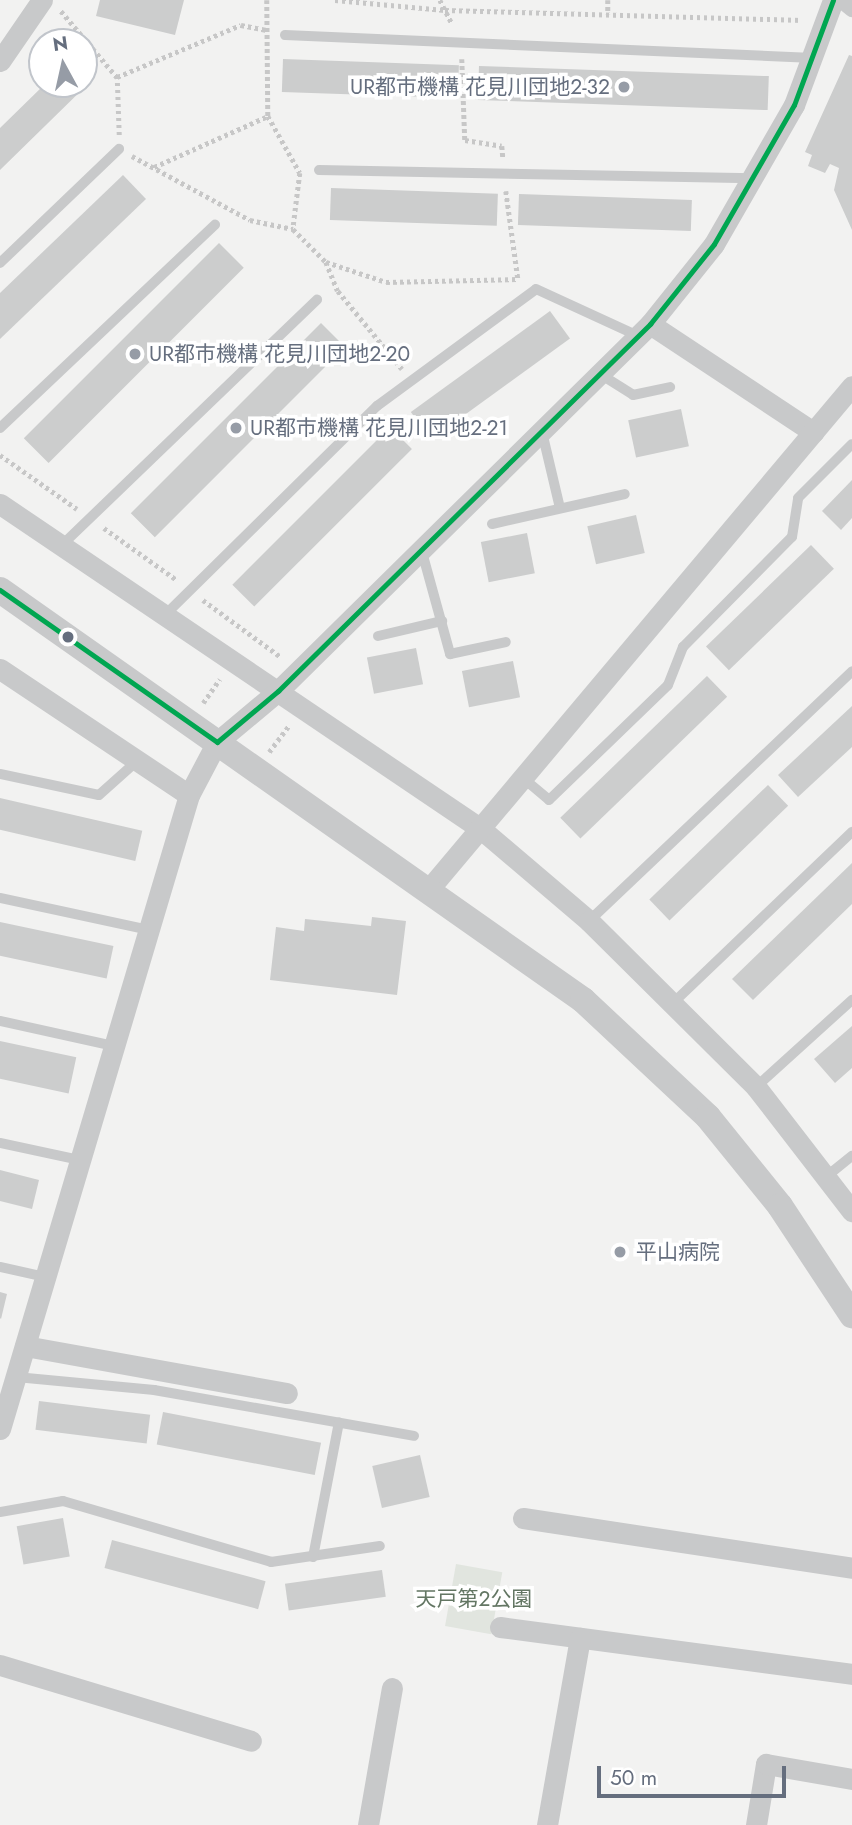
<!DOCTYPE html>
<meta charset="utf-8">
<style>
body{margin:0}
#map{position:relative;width:852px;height:1825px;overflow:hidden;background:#f2f2f1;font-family:Jost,"Noto Sans JP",sans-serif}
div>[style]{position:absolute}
.green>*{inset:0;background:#e1e5df;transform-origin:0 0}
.building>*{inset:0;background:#cccdcd;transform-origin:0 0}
.path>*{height:4.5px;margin-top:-2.25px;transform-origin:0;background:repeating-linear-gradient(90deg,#c7c7c7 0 3.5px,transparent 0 7px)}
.service>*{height:10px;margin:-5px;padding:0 5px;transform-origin:5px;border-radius:5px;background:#c8c9ca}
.pedestrian>*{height:16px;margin:-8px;padding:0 8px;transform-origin:8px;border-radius:8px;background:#c8c9ca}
.minor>*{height:21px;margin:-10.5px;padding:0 10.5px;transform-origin:10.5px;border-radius:10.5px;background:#c8c9ca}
.tertiary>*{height:26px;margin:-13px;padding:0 13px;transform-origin:13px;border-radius:13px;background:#c8c9ca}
.bus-1>*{height:5px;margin:-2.5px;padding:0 2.5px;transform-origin:2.5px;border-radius:2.5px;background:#00a651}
.dots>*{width:19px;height:19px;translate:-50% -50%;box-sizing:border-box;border:4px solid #fff;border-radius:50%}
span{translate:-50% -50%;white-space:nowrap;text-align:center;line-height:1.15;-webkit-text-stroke:7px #fff;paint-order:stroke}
.poi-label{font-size:21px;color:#656e7e}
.right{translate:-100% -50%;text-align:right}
.left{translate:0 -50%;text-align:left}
.park-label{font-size:21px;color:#637663}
.north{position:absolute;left:28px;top:28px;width:70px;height:70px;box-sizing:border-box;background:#fff;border:2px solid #c1c5cb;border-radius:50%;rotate:352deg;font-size:19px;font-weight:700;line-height:28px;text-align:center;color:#656e7e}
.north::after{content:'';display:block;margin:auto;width:24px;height:32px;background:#969ca6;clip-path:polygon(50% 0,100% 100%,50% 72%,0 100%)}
.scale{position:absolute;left:597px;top:1766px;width:189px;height:32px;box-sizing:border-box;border:4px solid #656e7e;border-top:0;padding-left:9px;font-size:21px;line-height:24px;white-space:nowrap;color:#656e7e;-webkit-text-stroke:5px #fff;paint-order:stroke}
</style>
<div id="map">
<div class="green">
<div style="left:456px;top:1564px;width:47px;height:63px;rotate:10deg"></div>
</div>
<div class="building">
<div style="clip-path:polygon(100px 0,184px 0,175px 35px,96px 16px)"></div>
<div style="clip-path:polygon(849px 55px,852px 56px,852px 230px,834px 190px,839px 168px,830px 164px,825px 173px,808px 166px,812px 155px,805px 152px)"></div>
<div style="left:283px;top:59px;width:176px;height:33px;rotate:2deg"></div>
<div style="left:479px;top:66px;width:290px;height:34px;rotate:2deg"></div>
<div style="clip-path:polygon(84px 71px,92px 80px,0 170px,0 128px,45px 84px,84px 84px)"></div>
<div style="clip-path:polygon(123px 175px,146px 199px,0 339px,0 293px)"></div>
<div style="left:331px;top:188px;width:167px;height:32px;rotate:2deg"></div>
<div style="left:519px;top:194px;width:173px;height:31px;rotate:2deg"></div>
<div style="left:219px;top:243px;width:35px;height:276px;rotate:45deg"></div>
<div style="left:550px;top:311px;width:34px;height:172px;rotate:54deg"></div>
<div style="left:321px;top:323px;width:34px;height:269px;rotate:45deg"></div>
<div style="left:681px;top:409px;width:38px;height:54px;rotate:78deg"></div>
<div style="left:390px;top:427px;width:31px;height:223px;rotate:45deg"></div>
<div style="clip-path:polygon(852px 480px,852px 518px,841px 530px,822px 511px)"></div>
<div style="left:636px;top:515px;width:39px;height:50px;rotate:77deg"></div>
<div style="left:527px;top:533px;width:41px;height:47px;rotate:79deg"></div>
<div style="left:811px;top:545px;width:33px;height:146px;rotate:46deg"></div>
<div style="left:416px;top:648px;width:37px;height:50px;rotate:79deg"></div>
<div style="left:513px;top:661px;width:37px;height:52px;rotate:79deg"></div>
<div style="left:707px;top:676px;width:29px;height:204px;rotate:46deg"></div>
<div style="clip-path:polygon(852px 706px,852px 747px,798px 797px,778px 775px)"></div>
<div style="left:768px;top:785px;width:29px;height:165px;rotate:46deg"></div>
<div style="left:0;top:798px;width:146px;height:31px;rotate:13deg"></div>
<div style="clip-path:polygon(852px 863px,852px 904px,753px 1000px,732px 979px)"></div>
<div style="clip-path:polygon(372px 917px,406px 921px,397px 995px,270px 980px,276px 927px,304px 931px,305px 919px,371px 926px)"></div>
<div style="left:0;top:922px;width:116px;height:33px;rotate:12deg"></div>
<div style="clip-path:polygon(852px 1026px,852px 1068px,835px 1083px,814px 1059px)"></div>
<div style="left:0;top:1041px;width:78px;height:37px;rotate:12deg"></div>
<div style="clip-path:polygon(0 1170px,39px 1180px,32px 1209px,0 1201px)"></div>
<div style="clip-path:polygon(0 1292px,7px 1294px,1px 1319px,0 1318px)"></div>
<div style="left:39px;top:1401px;width:112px;height:29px;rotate:7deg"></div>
<div style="left:163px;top:1412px;width:161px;height:33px;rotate:11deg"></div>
<div style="left:420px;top:1455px;width:43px;height:49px;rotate:77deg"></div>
<div style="left:63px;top:1518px;width:39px;height:47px;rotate:80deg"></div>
<div style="left:112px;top:1540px;width:159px;height:29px;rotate:15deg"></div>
<div style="left:382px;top:1570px;width:27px;height:98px;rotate:82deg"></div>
</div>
<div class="path">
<div style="left:267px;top:0;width:116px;rotate:89.5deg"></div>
<div style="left:268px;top:116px;width:65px;rotate:60.7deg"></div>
<div style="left:300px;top:173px;width:56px;rotate:97.1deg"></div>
<div style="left:293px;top:229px;width:47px;rotate:45deg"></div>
<div style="left:326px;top:262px;width:63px;rotate:18.4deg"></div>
<div style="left:386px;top:282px;width:131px;rotate:-1.3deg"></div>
<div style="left:335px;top:0;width:110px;rotate:5.2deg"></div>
<div style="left:445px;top:10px;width:357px;rotate:1.6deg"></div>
<div style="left:440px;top:0;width:27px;rotate:63deg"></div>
<div style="left:608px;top:0;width:14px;rotate:90deg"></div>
<div style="left:61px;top:11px;width:87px;rotate:49.7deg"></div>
<div style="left:462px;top:59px;width:81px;rotate:87.9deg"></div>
<div style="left:465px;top:140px;width:37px;rotate:9deg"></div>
<div style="left:502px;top:146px;width:12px;rotate:85deg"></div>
<div style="left:119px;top:135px;width:58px;rotate:-92deg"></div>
<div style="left:117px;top:77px;width:134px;rotate:-22.8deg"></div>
<div style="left:241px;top:25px;width:26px;rotate:11deg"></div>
<div style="left:132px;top:156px;width:134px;rotate:28.5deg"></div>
<div style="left:250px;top:220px;width:44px;rotate:11.8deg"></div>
<div style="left:154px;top:167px;width:125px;rotate:-24.1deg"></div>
<div style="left:506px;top:191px;width:89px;rotate:82.2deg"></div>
<div style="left:326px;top:262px;width:31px;rotate:68deg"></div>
<div style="left:338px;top:291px;width:101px;rotate:50.6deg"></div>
<div style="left:0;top:455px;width:94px;rotate:35deg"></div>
<div style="left:104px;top:528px;width:90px;rotate:35.5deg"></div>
<div style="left:203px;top:600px;width:97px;rotate:36.2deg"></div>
<div style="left:203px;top:703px;width:29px;rotate:-55deg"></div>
<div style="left:269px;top:752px;width:34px;rotate:-53deg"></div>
</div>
<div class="service">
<div style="left:285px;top:35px;width:529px;rotate:2.49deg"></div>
<div style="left:319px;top:170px;width:434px;rotate:1.1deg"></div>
<div style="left:0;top:263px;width:165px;rotate:-43.8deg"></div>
<div style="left:600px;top:374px;width:39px;rotate:32deg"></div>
<div style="left:633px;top:395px;width:38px;rotate:-12deg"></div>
<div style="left:0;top:428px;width:296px;rotate:-43.4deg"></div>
<div style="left:542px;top:432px;width:78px;rotate:76.7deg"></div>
<div style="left:492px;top:524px;width:136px;rotate:-12.7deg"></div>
<div style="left:62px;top:545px;width:354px;rotate:-43.9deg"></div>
<div style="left:422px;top:552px;width:106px;rotate:74.6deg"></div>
<div style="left:450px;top:654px;width:57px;rotate:-12.1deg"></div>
<div style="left:165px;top:615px;width:298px;rotate:-44.6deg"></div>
<div style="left:377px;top:406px;width:197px;rotate:-36.3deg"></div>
<div style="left:536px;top:289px;width:112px;rotate:24.7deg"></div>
<div style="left:378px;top:636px;width:66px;rotate:-13.2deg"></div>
<div style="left:0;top:774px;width:101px;rotate:12deg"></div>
<div style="left:99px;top:795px;width:51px;rotate:-41.8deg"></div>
<div style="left:523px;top:778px;width:34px;rotate:40deg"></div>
<div style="left:549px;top:800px;width:165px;rotate:-44deg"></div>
<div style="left:668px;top:685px;width:41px;rotate:-68.5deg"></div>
<div style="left:683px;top:647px;width:155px;rotate:-45.3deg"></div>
<div style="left:792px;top:537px;width:39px;rotate:-81deg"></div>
<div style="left:798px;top:498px;width:76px;rotate:-45deg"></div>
<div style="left:0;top:898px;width:152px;rotate:12.1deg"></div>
<div style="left:589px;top:921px;width:363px;rotate:-43.5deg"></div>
<div style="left:673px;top:1003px;width:248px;rotate:-43.7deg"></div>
<div style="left:0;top:1021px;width:117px;rotate:12.4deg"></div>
<div style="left:756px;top:1087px;width:130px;rotate:-42.2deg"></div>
<div style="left:0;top:1143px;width:82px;rotate:12deg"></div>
<div style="left:827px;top:1176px;width:32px;rotate:-39deg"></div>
<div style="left:0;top:1267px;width:46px;rotate:12.5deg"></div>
<div style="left:16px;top:1377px;width:139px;rotate:5.4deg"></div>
<div style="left:154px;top:1390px;width:264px;rotate:10deg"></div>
<div style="left:0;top:1512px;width:64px;rotate:-9.9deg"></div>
<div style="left:63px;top:1501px;width:217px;rotate:16.3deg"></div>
<div style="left:271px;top:1562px;width:110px;rotate:-8.4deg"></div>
<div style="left:313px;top:1557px;width:137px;rotate:-79.1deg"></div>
</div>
<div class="pedestrian">
<div style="left:846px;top:4px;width:8px;rotate:40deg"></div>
</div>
<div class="minor">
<div style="left:0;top:61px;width:74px;rotate:-55.5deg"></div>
<div style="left:650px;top:324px;width:196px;rotate:33.5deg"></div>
<div style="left:0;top:504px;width:581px;rotate:34.05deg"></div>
<div style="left:481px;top:829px;width:142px;rotate:40.4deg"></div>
<div style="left:589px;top:921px;width:235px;rotate:44.8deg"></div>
<div style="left:756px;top:1087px;width:157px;rotate:52.3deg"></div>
<div style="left:0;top:669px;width:227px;rotate:33.7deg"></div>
<div style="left:429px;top:889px;width:657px;rotate:-49.94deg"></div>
<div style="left:25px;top:1346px;width:266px;rotate:10.2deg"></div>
<div style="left:0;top:1429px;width:662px;rotate:-73.4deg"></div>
<div style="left:189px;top:795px;width:60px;rotate:-62.2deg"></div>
<div style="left:217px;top:742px;width:80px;rotate:-39.9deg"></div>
<div style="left:278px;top:691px;width:523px;rotate:-44.61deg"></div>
<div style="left:650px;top:324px;width:102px;rotate:-51.3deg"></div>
<div style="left:714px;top:244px;width:160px;rotate:-60.1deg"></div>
<div style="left:794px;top:105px;width:112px;rotate:-69.6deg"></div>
<div style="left:523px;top:1518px;width:333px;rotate:8.6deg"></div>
<div style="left:500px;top:1627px;width:355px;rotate:7.6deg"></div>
<div style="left:0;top:1665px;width:262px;rotate:16.8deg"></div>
<div style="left:368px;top:1825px;width:139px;rotate:-80.1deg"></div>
<div style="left:547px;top:1825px;width:190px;rotate:-80deg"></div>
<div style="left:756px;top:1825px;width:62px;rotate:-80.7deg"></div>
<div style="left:766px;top:1764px;width:87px;rotate:9.9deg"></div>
</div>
<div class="tertiary">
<div style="left:0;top:590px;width:713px;rotate:35.12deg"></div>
<div style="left:583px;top:1000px;width:171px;rotate:43.1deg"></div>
<div style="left:708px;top:1117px;width:114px;rotate:51deg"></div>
<div style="left:780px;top:1206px;width:131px;rotate:56.6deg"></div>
</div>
<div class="bus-1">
<div style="left:0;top:590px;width:265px;rotate:35deg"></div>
<div style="left:217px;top:742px;width:80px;rotate:-39.9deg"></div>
<div style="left:278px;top:691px;width:523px;rotate:-44.61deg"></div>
<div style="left:650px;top:324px;width:102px;rotate:-51.3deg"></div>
<div style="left:714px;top:244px;width:160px;rotate:-60.1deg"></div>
<div style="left:794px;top:105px;width:112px;rotate:-69.6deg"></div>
</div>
<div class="dots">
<div style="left:624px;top:87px;background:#969ca6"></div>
<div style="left:135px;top:354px;background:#969ca6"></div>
<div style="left:236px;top:428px;background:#969ca6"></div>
<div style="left:68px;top:637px;background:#656e7e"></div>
<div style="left:620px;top:1252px;background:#969ca6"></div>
</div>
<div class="poi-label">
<span class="right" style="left:610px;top:87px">UR都市機構 花見川団地2-32</span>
<span class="left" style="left:149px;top:354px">UR都市機構 花見川団地2-20</span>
<span class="left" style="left:250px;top:428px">UR都市機構 花見川団地2-21</span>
<span class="left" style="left:636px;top:1252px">平山病院</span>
</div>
<div class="park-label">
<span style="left:474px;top:1599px">天戸第2公園</span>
</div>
<div class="north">N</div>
<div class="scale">50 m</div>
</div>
